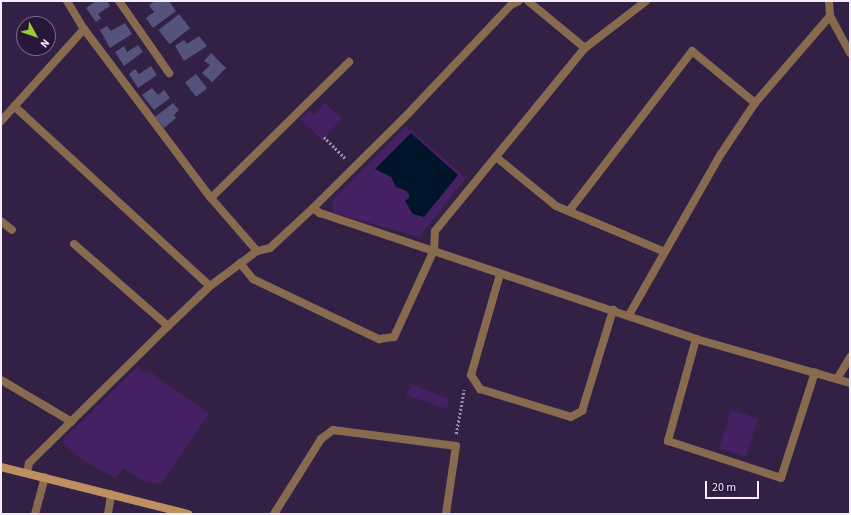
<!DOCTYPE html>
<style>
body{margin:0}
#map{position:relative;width:851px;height:515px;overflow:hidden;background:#332045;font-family:"Source Sans 3",sans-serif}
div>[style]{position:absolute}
.green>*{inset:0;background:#452063;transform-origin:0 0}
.water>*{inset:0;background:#001529}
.building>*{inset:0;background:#55527c;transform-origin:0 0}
.path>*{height:2.5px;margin-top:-1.25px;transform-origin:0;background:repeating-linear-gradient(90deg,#9b8ea9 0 2px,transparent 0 4px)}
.lane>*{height:8px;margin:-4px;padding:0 4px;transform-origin:4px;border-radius:4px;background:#886b4e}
.street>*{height:8px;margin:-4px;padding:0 4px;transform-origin:4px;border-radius:4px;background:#886b4e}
.secondary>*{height:8px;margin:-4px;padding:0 4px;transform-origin:4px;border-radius:4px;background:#be9060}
span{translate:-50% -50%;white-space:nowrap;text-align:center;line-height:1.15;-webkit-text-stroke:3.5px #29173a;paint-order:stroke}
.frame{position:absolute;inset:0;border:2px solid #f4ecff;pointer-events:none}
.north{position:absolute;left:16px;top:16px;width:40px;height:40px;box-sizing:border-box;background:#29173a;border:1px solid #7a6c89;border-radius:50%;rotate:130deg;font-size:11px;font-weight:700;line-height:16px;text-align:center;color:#f4ecff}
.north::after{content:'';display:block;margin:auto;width:14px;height:18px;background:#99cb35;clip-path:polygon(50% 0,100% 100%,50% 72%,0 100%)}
.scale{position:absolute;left:705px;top:481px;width:54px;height:18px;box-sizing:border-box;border:2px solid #f4ecff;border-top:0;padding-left:5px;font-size:12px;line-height:14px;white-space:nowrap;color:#f4ecff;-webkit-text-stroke:3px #29173a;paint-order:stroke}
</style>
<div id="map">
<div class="green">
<div style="clip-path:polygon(325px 103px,342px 119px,322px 140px,300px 119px,309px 110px,314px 115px)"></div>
<div style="clip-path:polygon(406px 126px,466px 178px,419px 237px,334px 213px,332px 201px)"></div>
<div style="clip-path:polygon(137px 367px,145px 374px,149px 371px,209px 414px,161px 484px,144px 482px,123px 468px,116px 478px,87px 463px,64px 445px,63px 439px)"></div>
<div style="clip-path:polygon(412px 384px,449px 399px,447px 409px,406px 395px)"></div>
<div style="left:731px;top:410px;width:28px;height:40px;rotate:17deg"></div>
</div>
<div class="water">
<div style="clip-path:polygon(411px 133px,458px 175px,424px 217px,413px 214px,405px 201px,410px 197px,407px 191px,396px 187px,391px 177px,375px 169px)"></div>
</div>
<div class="building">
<div style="clip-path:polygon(96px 1px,107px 1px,110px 6px,98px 14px,101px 18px,96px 22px,86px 8px)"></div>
<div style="clip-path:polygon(155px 1px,169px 1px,176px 11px,153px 28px,146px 18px,154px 12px,149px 5px)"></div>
<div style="left:179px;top:14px;width:18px;height:26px;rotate:52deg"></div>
<div style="clip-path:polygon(125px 23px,132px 34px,110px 48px,100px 30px,107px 26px,111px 31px)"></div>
<div style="clip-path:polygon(199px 36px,207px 46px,184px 61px,175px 46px,184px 40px,187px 44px)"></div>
<div style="clip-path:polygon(138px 45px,143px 52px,124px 66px,115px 52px,124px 46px,127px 52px)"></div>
<div style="clip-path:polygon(211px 53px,226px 68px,212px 82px,202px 73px,210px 65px,204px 61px)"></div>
<div style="clip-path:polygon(151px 66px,157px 75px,138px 88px,129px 74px,135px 69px,139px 74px)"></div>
<div style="left:196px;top:74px;width:18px;height:14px;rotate:52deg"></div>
<div style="clip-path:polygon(152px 88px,158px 95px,164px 90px,170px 98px,154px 110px,142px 95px)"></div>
<div style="clip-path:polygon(173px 103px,179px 110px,174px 115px,176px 118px,164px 128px,155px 117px)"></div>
</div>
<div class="path">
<div style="left:324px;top:137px;width:30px;rotate:45deg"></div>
<div style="left:456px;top:434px;width:45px;rotate:-79.7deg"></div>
</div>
<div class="lane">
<div style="left:1px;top:221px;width:14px;rotate:39deg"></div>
<div style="left:1px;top:380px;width:82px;rotate:30.6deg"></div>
<div style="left:274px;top:514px;width:89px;rotate:-57.9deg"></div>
<div style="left:321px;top:439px;width:15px;rotate:-37deg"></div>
<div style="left:333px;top:430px;width:124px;rotate:7.4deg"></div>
<div style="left:456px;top:446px;width:69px;rotate:98.4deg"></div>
</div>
<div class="street">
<div style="left:67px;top:1px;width:33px;rotate:59deg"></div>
<div style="left:119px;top:1px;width:88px;rotate:55.2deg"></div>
<div style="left:528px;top:1px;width:74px;rotate:39.5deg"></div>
<div style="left:585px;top:48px;width:77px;rotate:-37.6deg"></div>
<div style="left:829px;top:1px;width:15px;rotate:86deg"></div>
<div style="left:830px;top:16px;width:42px;rotate:61.6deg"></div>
<div style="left:14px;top:106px;width:266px;rotate:42.6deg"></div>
<div style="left:1px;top:121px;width:124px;rotate:-47.9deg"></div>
<div style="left:84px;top:29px;width:211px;rotate:53.1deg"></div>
<div style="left:211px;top:198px;width:70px;rotate:49deg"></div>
<div style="left:496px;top:157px;width:77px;rotate:39.2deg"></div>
<div style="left:556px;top:206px;width:118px;rotate:22.9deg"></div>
<div style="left:211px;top:198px;width:194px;rotate:-44.6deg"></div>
<div style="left:313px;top:208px;width:9px;rotate:36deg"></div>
<div style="left:320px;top:213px;width:397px;rotate:18.5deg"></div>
<div style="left:696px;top:339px;width:160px;rotate:15.9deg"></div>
<div style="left:569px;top:211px;width:202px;rotate:-52.4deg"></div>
<div style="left:692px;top:51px;width:82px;rotate:39.5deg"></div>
<div style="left:74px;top:244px;width:125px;rotate:41.1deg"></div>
<div style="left:240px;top:263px;width:21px;rotate:51deg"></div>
<div style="left:253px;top:279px;width:140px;rotate:25.5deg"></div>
<div style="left:379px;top:339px;width:15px;rotate:-8deg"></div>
<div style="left:394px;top:337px;width:96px;rotate:-65.3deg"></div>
<div style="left:434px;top:250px;width:19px;rotate:-87deg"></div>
<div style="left:435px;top:231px;width:237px;rotate:-50.7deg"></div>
<div style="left:500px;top:274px;width:105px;rotate:106deg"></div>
<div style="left:471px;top:375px;width:17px;rotate:57deg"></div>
<div style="left:480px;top:389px;width:95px;rotate:17.1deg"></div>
<div style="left:571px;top:417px;width:13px;rotate:-29deg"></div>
<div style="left:582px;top:411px;width:106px;rotate:-72.9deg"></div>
<div style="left:629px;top:315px;width:185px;rotate:-60.3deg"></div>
<div style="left:721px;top:154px;width:61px;rotate:-56.3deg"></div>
<div style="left:755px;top:103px;width:115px;rotate:-49.2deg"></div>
<div style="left:696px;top:339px;width:106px;rotate:105.4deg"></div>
<div style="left:668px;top:441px;width:119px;rotate:18.1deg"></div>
<div style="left:781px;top:478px;width:111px;rotate:-72.2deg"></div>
<div style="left:837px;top:379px;width:26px;rotate:-59deg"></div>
<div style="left:27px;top:472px;width:9px;rotate:-77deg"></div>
<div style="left:29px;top:463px;width:195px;rotate:-44.6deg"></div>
<div style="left:168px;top:326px;width:58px;rotate:-43.6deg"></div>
<div style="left:210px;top:286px;width:59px;rotate:-36.7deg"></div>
<div style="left:257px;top:251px;width:13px;rotate:-13deg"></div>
<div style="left:270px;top:248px;width:59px;rotate:-42.9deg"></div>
<div style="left:313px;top:208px;width:128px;rotate:-44.7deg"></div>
<div style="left:404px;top:118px;width:156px;rotate:-46.6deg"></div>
<div style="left:511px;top:5px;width:9px;rotate:-27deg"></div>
<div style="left:35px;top:514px;width:38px;rotate:-75deg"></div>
<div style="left:108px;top:514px;width:20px;rotate:-81deg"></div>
</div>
<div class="secondary">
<div style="left:1px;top:467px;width:193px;rotate:14.1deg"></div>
</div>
<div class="frame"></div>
<div class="north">N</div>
<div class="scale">20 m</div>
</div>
